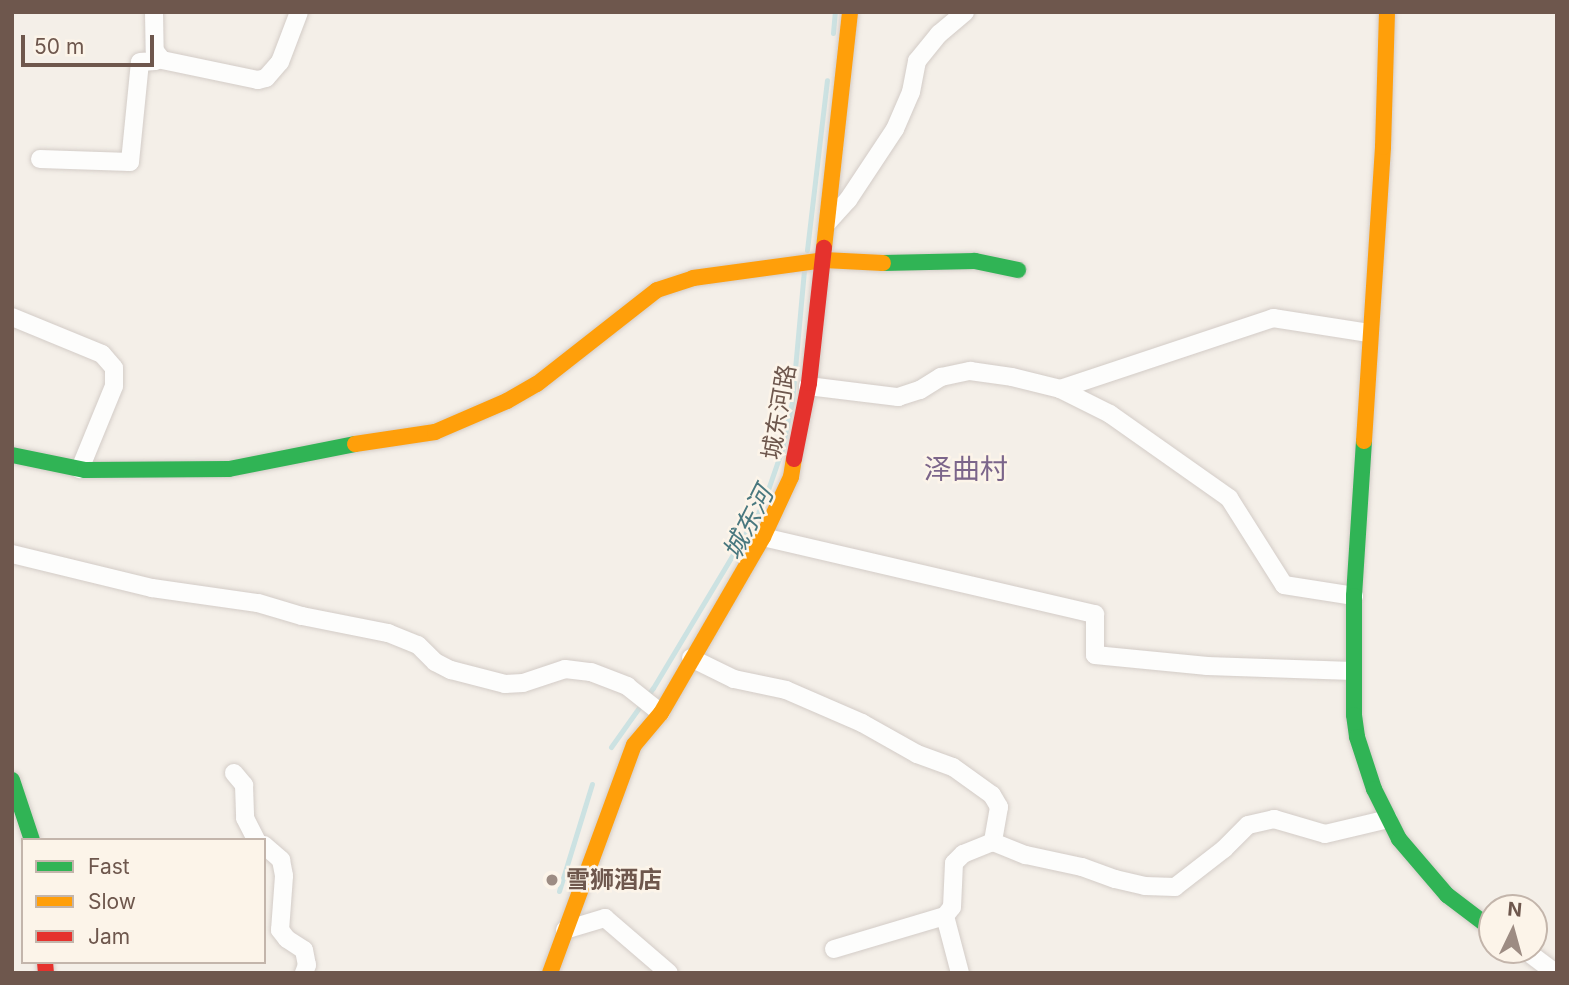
<!DOCTYPE html>
<meta charset="utf-8">
<style>
body{margin:0}
#map{position:relative;width:1569px;height:985px;overflow:hidden;background:#f4efe8;font-family:Inter,"Noto Sans SC",sans-serif}
div>[style]{position:absolute}
.stream>*{height:5px;margin:-2.5px;padding:0 2.5px;transform-origin:2.5px;border-radius:2.5px;background:#cce2e2}
.roads{filter:drop-shadow(0 0 2px #d3ccc7) drop-shadow(0 0 2px #d3ccc7)}
.street>*{height:18px;margin:-9px;padding:0 9px;transform-origin:9px;border-radius:9px;background:#fdfdfc}
.fast>*{height:16px;margin:-8px;padding:0 8px;transform-origin:8px;border-radius:8px;background:#30b455}
.slow>*{height:16px;margin:-8px;padding:0 8px;transform-origin:8px;border-radius:8px;background:#ff9f0a}
.jam>*{height:16px;margin:-8px;padding:0 8px;transform-origin:8px;border-radius:8px;background:#e5322d}
.dots>*{width:19px;height:19px;translate:-50% -50%;box-sizing:border-box;border:4px solid #fcf4e9;border-radius:50%}
span{translate:-50% -50%;white-space:nowrap;text-align:center;line-height:1.15;-webkit-text-stroke:5px #fcf4e9;paint-order:stroke}
.street-label{font-size:24px;color:#6e574d}
.poi-label{font-size:24px;color:#6e574d;font-weight:700}
.left{translate:0 -50%;text-align:left}
.water-label{font-size:26px;color:#49787f;font-style:italic}
.quarter-label{font-size:28px;color:#7b658a}
.frame{position:absolute;inset:0;border:14px solid #6e574d;pointer-events:none}
.legend{position:absolute;left:21px;top:838px;width:245px;height:126px;box-sizing:border-box;background:#fcf4e9;border:2px solid #c3b5ab;margin:0;padding:9px 12px;list-style:none;font-size:21px;color:#6e574d}
.legend li{display:flex;align-items:center;gap:14px;height:35px}
.legend b{width:35px;border:2px solid #c3b5ab}
.north{position:absolute;left:1478px;top:894px;width:70px;height:70px;box-sizing:border-box;background:#fcf4e9;border:2px solid #c3b5ab;border-radius:50%;rotate:5deg;font-size:19px;font-weight:700;line-height:28px;text-align:center;color:#6e574d}
.north::after{content:'';display:block;margin:auto;width:24px;height:32px;background:#9d8c83;clip-path:polygon(50% 0,100% 100%,50% 72%,0 100%)}
.scale{position:absolute;left:21px;top:35px;width:133px;height:32px;box-sizing:border-box;border:4px solid #6e574d;border-top:0;padding-left:9px;font-size:21px;line-height:24px;white-space:nowrap;color:#6e574d;-webkit-text-stroke:5px #fcf4e9;paint-order:stroke}
</style>
<div id="map">
<div class="stream">
<div style="left:833px;top:33px;width:21px;rotate:-85deg"></div>
<div style="left:807px;top:250px;width:171px;rotate:-83.3deg"></div>
<div style="left:611px;top:747px;width:72px;rotate:-54.6deg"></div>
<div style="left:653px;top:688px;width:214px;rotate:-59.1deg"></div>
<div style="left:763px;top:504px;width:58px;rotate:-70.9deg"></div>
<div style="left:782px;top:449px;width:48px;rotate:-78deg"></div>
<div style="left:792px;top:402px;width:133px;rotate:-84.8deg"></div>
<div style="left:559px;top:891px;width:112px;rotate:-72.9deg"></div>
</div>
<div class="roads">
<div class="street">
<div style="left:154px;top:12px;width:39px;rotate:89deg"></div>
<div style="left:155px;top:51px;width:11px;rotate:52deg"></div>
<div style="left:162px;top:60px;width:98px;rotate:11.8deg"></div>
<div style="left:258px;top:80px;width:8px;rotate:-14deg"></div>
<div style="left:266px;top:78px;width:21px;rotate:-49deg"></div>
<div style="left:280px;top:62px;width:53px;rotate:-69.2deg"></div>
<div style="left:40px;top:159px;width:90px;rotate:1.9deg"></div>
<div style="left:130px;top:162px;width:100px;rotate:-84.3deg"></div>
<div style="left:140px;top:62px;width:15px;rotate:-4deg"></div>
<div style="left:155px;top:61px;width:5px;rotate:-53deg"></div>
<div style="left:828px;top:222px;width:30px;rotate:-48deg"></div>
<div style="left:848px;top:200px;width:85px;rotate:-56.5deg"></div>
<div style="left:895px;top:129px;width:40px;rotate:-66.6deg"></div>
<div style="left:911px;top:92px;width:32px;rotate:-79deg"></div>
<div style="left:917px;top:61px;width:35px;rotate:-51deg"></div>
<div style="left:939px;top:34px;width:34px;rotate:-40deg"></div>
<div style="left:12px;top:317px;width:97px;rotate:22.3deg"></div>
<div style="left:102px;top:354px;width:18px;rotate:49deg"></div>
<div style="left:114px;top:368px;width:18px;rotate:90deg"></div>
<div style="left:114px;top:386px;width:90px;rotate:112.3deg"></div>
<div style="left:808px;top:386px;width:91px;rotate:7deg"></div>
<div style="left:898px;top:397px;width:23px;rotate:-18deg"></div>
<div style="left:920px;top:390px;width:25px;rotate:-32deg"></div>
<div style="left:941px;top:377px;width:30px;rotate:-12deg"></div>
<div style="left:970px;top:371px;width:42px;rotate:8.1deg"></div>
<div style="left:1012px;top:377px;width:49px;rotate:14deg"></div>
<div style="left:1060px;top:389px;width:56px;rotate:26.6deg"></div>
<div style="left:1110px;top:414px;width:146px;rotate:35.2deg"></div>
<div style="left:1229px;top:498px;width:103px;rotate:57.7deg"></div>
<div style="left:1284px;top:585px;width:71px;rotate:8.9deg"></div>
<div style="left:1060px;top:389px;width:225px;rotate:-18.4deg"></div>
<div style="left:1273px;top:318px;width:97px;rotate:8.9deg"></div>
<div style="left:763px;top:537px;width:341px;rotate:13.1deg"></div>
<div style="left:1095px;top:614px;width:41px;rotate:90deg"></div>
<div style="left:1095px;top:655px;width:113px;rotate:5.6deg"></div>
<div style="left:1207px;top:666px;width:146px;rotate:2deg"></div>
<div style="left:12px;top:554px;width:144px;rotate:13.7deg"></div>
<div style="left:152px;top:588px;width:107px;rotate:8.1deg"></div>
<div style="left:258px;top:603px;width:46px;rotate:16.5deg"></div>
<div style="left:302px;top:616px;width:88px;rotate:11.2deg"></div>
<div style="left:388px;top:633px;width:32px;rotate:22deg"></div>
<div style="left:418px;top:645px;width:24px;rotate:45deg"></div>
<div style="left:435px;top:662px;width:18px;rotate:27deg"></div>
<div style="left:451px;top:670px;width:56px;rotate:14.5deg"></div>
<div style="left:505px;top:684px;width:18px;rotate:-3deg"></div>
<div style="left:523px;top:683px;width:44px;rotate:-18.4deg"></div>
<div style="left:565px;top:669px;width:26px;rotate:7deg"></div>
<div style="left:591px;top:672px;width:39px;rotate:21deg"></div>
<div style="left:627px;top:686px;width:43px;rotate:38.5deg"></div>
<div style="left:691px;top:658px;width:48px;rotate:26deg"></div>
<div style="left:734px;top:679px;width:53px;rotate:11.9deg"></div>
<div style="left:786px;top:690px;width:83px;rotate:23.5deg"></div>
<div style="left:862px;top:723px;width:63px;rotate:29.4deg"></div>
<div style="left:917px;top:754px;width:38px;rotate:20deg"></div>
<div style="left:953px;top:767px;width:48px;rotate:35.7deg"></div>
<div style="left:992px;top:795px;width:14px;rotate:60deg"></div>
<div style="left:999px;top:807px;width:36px;rotate:100deg"></div>
<div style="left:993px;top:842px;width:35px;rotate:22deg"></div>
<div style="left:1026px;top:855px;width:57px;rotate:12.1deg"></div>
<div style="left:1082px;top:867px;width:35px;rotate:20deg"></div>
<div style="left:1115px;top:879px;width:31px;rotate:13deg"></div>
<div style="left:1145px;top:886px;width:30px;rotate:2deg"></div>
<div style="left:1175px;top:887px;width:62px;rotate:-37.8deg"></div>
<div style="left:1224px;top:849px;width:34px;rotate:-45deg"></div>
<div style="left:1248px;top:825px;width:27px;rotate:-13deg"></div>
<div style="left:1274px;top:819px;width:53px;rotate:16.4deg"></div>
<div style="left:1325px;top:834px;width:65px;rotate:-13.4deg"></div>
<div style="left:234px;top:773px;width:16px;rotate:50deg"></div>
<div style="left:244px;top:785px;width:33px;rotate:88deg"></div>
<div style="left:245px;top:818px;width:25px;rotate:63deg"></div>
<div style="left:264px;top:845px;width:23px;rotate:41deg"></div>
<div style="left:281px;top:860px;width:16px;rotate:79deg"></div>
<div style="left:284px;top:876px;width:54px;rotate:94.2deg"></div>
<div style="left:280px;top:930px;width:11px;rotate:52deg"></div>
<div style="left:287px;top:939px;width:20px;rotate:33deg"></div>
<div style="left:304px;top:950px;width:15px;rotate:79deg"></div>
<div style="left:307px;top:965px;width:9px;rotate:111deg"></div>
<div style="left:945px;top:916px;width:59px;rotate:75.3deg"></div>
<div style="left:565px;top:930px;width:42px;rotate:-16.7deg"></div>
<div style="left:605px;top:918px;width:84px;rotate:40.7deg"></div>
<div style="left:834px;top:949px;width:116px;rotate:-16.6deg"></div>
<div style="left:945px;top:916px;width:11px;rotate:-52deg"></div>
<div style="left:952px;top:907px;width:44px;rotate:-87.4deg"></div>
<div style="left:954px;top:863px;width:13px;rotate:-45deg"></div>
<div style="left:963px;top:854px;width:32px;rotate:-22deg"></div>
<div style="left:1525px;top:950px;width:39px;rotate:37deg"></div>
</div>
<div class="fast">
<div style="left:883px;top:263px;width:92px;rotate:-1.2deg"></div>
<div style="left:975px;top:261px;width:44px;rotate:11.8deg"></div>
<div style="left:1364px;top:441px;width:155px;rotate:93.7deg"></div>
<div style="left:1354px;top:596px;width:119px;rotate:90deg"></div>
<div style="left:1354px;top:715px;width:22px;rotate:82deg"></div>
<div style="left:1357px;top:737px;width:55px;rotate:71.9deg"></div>
<div style="left:1374px;top:789px;width:56px;rotate:63.4deg"></div>
<div style="left:1399px;top:839px;width:74px;rotate:49.4deg"></div>
<div style="left:1447px;top:895px;width:56px;rotate:37.1deg"></div>
<div style="left:12px;top:455px;width:75px;rotate:11.6deg"></div>
<div style="left:85px;top:470px;width:144px;rotate:-0.4deg"></div>
<div style="left:229px;top:469px;width:128px;rotate:-11.2deg"></div>
<div style="left:12px;top:780px;width:63px;rotate:71.6deg"></div>
</div>
<div class="slow">
<div style="left:824px;top:248px;width:237px;rotate:-83.7deg"></div>
<div style="left:1364px;top:441px;width:295px;rotate:-86.3deg"></div>
<div style="left:1383px;top:147px;width:135px;rotate:-88.3deg"></div>
<div style="left:355px;top:444px;width:81px;rotate:-8.5deg"></div>
<div style="left:435px;top:432px;width:78px;rotate:-23.3deg"></div>
<div style="left:507px;top:401px;width:34px;rotate:-30deg"></div>
<div style="left:537px;top:384px;width:152px;rotate:-38.1deg"></div>
<div style="left:657px;top:290px;width:38px;rotate:-18deg"></div>
<div style="left:693px;top:278px;width:132px;rotate:-7.8deg"></div>
<div style="left:824px;top:260px;width:59px;rotate:2.9deg"></div>
<div style="left:550px;top:973px;width:243px;rotate:-69.8deg"></div>
<div style="left:634px;top:745px;width:42px;rotate:-49.8deg"></div>
<div style="left:661px;top:713px;width:203px;rotate:-59.9deg"></div>
<div style="left:763px;top:537px;width:66px;rotate:-65deg"></div>
<div style="left:791px;top:477px;width:18px;rotate:-81deg"></div>
</div>
<div class="jam">
<div style="left:794px;top:459px;width:77px;rotate:-78.8deg"></div>
<div style="left:809px;top:383px;width:136px;rotate:-83.7deg"></div>
<div style="left:45px;top:962px;width:11px;rotate:85deg"></div>
</div>
</div>
<div class="dots">
<div style="left:552px;top:880px;background:#9d8c83"></div>
</div>
<div class="street-label">
<span style="left:779px;top:412px;rotate:-80deg">城东河路</span>
</div>
<div class="poi-label">
<span class="left" style="left:566px;top:880px">雪狮酒店</span>
</div>
<div class="water-label">
<span style="left:748px;top:523px;rotate:-63deg">城东河</span>
</div>
<div class="quarter-label">
<span style="left:966px;top:469px">泽曲村</span>
</div>
<div class="frame"></div>
<ul class="legend">
<li><b style="height:9px;background:#30b455"></b>Fast</li>
<li><b style="height:9px;background:#ff9f0a"></b>Slow</li>
<li><b style="height:9px;background:#e5322d"></b>Jam</li>
</ul>
<div class="north">N</div>
<div class="scale">50 m</div>
</div>
